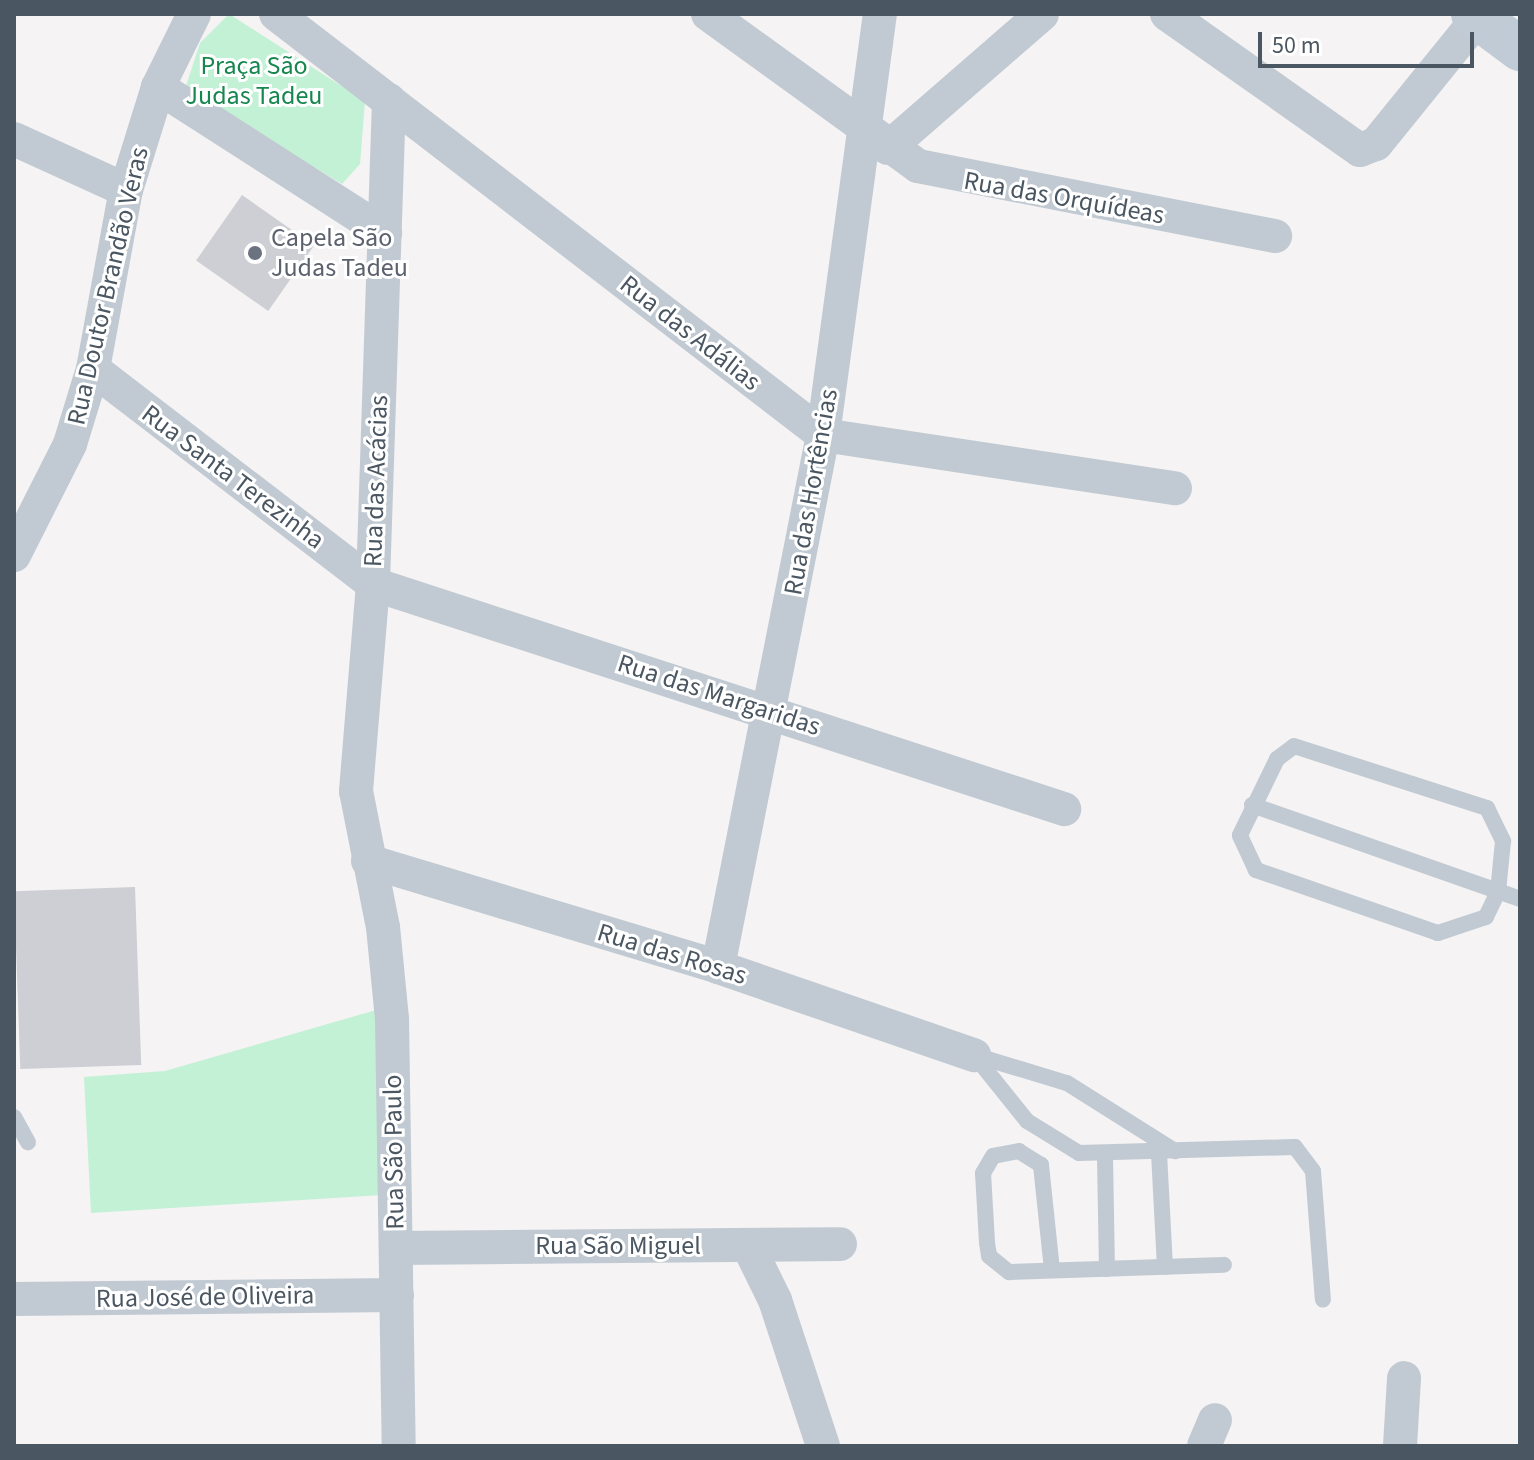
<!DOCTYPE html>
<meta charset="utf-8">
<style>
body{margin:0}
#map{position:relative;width:1534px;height:1460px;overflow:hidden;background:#f5f3f3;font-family:"Source Sans 3",sans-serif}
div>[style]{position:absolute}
.green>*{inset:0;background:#c3f1d5}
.building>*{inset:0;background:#cdcfd5;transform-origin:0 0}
.lane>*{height:16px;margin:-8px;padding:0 8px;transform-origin:8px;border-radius:8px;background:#c1cad2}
.street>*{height:34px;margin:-17px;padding:0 17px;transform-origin:17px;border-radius:17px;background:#c1cad2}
.secondary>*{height:44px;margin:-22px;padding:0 22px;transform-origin:22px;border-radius:22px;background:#c1cbd6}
.dots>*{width:22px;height:22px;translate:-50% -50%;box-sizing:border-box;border:4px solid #fff;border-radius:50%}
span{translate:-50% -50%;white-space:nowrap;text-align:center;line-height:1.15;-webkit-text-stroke:6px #fff;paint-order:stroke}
.park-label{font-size:26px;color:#17864f}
.street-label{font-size:26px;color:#4a5661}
.worship-label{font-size:26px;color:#5b616d}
.left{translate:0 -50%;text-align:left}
.frame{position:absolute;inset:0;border:16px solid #4a5661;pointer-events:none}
.scale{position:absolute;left:1258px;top:32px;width:216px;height:36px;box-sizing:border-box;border:4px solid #4a5661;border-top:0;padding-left:10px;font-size:24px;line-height:28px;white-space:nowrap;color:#4a5661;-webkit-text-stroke:6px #fff;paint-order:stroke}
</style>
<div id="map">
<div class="green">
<div style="clip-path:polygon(229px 14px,365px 101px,360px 164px,342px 184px,185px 89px,200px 43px)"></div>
<div style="clip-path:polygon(383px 1008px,382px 1195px,91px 1213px,84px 1077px,165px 1071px)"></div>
</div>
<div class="building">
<div style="left:242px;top:195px;width:88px;height:80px;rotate:35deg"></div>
<div style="left:135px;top:887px;width:178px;height:121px;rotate:88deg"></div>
</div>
<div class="lane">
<div style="left:1294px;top:746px;width:203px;rotate:17.8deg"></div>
<div style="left:1487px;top:808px;width:37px;rotate:64deg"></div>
<div style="left:1503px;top:841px;width:51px;rotate:95.6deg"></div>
<div style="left:1498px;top:892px;width:28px;rotate:116deg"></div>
<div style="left:1486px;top:917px;width:51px;rotate:161.6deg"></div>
<div style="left:1438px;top:933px;width:193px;rotate:-160.9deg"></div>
<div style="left:1256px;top:870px;width:38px;rotate:-115deg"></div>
<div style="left:1240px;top:835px;width:85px;rotate:-64deg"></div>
<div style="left:1277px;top:759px;width:21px;rotate:-37deg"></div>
<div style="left:1252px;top:805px;width:284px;rotate:19.3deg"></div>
<div style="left:974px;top:1055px;width:85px;rotate:51.2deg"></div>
<div style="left:1027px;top:1121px;width:61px;rotate:31.6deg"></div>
<div style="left:1079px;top:1153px;width:216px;rotate:-1.6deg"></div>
<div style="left:1295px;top:1147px;width:30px;rotate:53deg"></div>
<div style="left:1313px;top:1171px;width:129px;rotate:85.6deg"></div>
<div style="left:974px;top:1055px;width:97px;rotate:16.8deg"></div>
<div style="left:1067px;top:1083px;width:128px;rotate:32.2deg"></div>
<div style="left:14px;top:1117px;width:29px;rotate:61deg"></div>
<div style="left:1159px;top:1153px;width:114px;rotate:87deg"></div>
<div style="left:1105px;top:1157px;width:112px;rotate:89deg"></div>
<div style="left:1052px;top:1270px;width:106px;rotate:-96deg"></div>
<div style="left:1041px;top:1165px;width:26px;rotate:-148deg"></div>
<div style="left:1019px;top:1151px;width:26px;rotate:169deg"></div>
<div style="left:993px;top:1156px;width:20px;rotate:120deg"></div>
<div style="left:983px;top:1173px;width:70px;rotate:86.7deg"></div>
<div style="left:987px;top:1243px;width:13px;rotate:81deg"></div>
<div style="left:989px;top:1256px;width:26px;rotate:39deg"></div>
<div style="left:1009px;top:1272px;width:215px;rotate:-1.9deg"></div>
</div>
<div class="street">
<div style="left:276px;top:14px;width:690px;rotate:37.58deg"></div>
<div style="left:823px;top:435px;width:356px;rotate:8.6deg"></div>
<div style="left:708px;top:14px;width:259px;rotate:35.9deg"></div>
<div style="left:918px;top:166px;width:364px;rotate:11.1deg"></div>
<div style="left:1167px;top:14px;width:236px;rotate:35.2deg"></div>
<div style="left:1360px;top:150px;width:17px;rotate:-21deg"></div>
<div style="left:1376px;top:144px;width:162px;rotate:-51deg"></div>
<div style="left:158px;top:87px;width:270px;rotate:32.7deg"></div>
<div style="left:389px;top:100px;width:484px;rotate:91.9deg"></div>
<div style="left:373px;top:584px;width:208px;rotate:94.7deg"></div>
<div style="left:356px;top:791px;width:139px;rotate:78.8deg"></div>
<div style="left:383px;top:927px;width:92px;rotate:84.4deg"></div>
<div style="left:392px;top:1019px;width:427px;rotate:89.1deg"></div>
<div style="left:14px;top:139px;width:123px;rotate:24.5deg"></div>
<div style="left:888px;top:148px;width:204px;rotate:-41deg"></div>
<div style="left:93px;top:369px;width:353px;rotate:37.5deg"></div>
<div style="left:373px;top:584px;width:727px;rotate:18.04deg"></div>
<div style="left:14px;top:555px;width:124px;rotate:-63.2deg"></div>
<div style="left:70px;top:444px;width:78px;rotate:-73deg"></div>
<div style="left:93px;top:369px;width:182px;rotate:-79.6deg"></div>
<div style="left:126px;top:190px;width:108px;rotate:-72.7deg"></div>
<div style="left:158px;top:87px;width:81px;rotate:-63.7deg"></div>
<div style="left:368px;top:861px;width:366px;rotate:16.8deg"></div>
<div style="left:718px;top:967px;width:271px;rotate:19deg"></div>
<div style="left:718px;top:967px;width:542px;rotate:-78.84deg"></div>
<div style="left:823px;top:435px;width:425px;rotate:-82.3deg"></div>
<div style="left:748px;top:1245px;width:61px;rotate:63.9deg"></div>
<div style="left:775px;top:1300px;width:154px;rotate:71.8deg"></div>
<div style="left:396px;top:1248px;width:444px;rotate:-0.5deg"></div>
<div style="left:14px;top:1299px;width:383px;rotate:-0.6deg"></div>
<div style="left:1204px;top:1446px;width:28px;rotate:-67deg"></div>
<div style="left:1400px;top:1446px;width:68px;rotate:-86.6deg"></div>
</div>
<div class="secondary">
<div style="left:1473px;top:14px;width:59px;rotate:36.7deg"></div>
</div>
<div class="dots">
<div style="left:255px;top:253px;background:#6b7280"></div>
</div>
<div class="park-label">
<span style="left:254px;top:81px">Praça São<br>Judas Tadeu</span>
</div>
<div class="street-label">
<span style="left:1064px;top:198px;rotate:10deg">Rua das Orquídeas</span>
<span style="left:108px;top:286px;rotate:-77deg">Rua Doutor Brandão Veras</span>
<span style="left:690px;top:333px;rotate:38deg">Rua das Adálias</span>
<span style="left:233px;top:477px;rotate:37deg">Rua Santa Terezinha</span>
<span style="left:376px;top:481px;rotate:-88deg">Rua das Acácias</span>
<span style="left:811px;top:492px;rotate:-80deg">Rua das Hortências</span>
<span style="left:719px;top:695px;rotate:18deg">Rua das Margaridas</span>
<span style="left:672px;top:954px;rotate:17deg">Rua das Rosas</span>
<span style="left:394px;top:1152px;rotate:-91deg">Rua São Paulo</span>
<span style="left:618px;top:1246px">Rua São Miguel</span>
<span style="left:205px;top:1297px;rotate:-1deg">Rua José de Oliveira</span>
</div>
<div class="worship-label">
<span class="left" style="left:271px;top:253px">Capela São<br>Judas Tadeu</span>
</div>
<div class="frame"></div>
<div class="scale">50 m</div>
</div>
